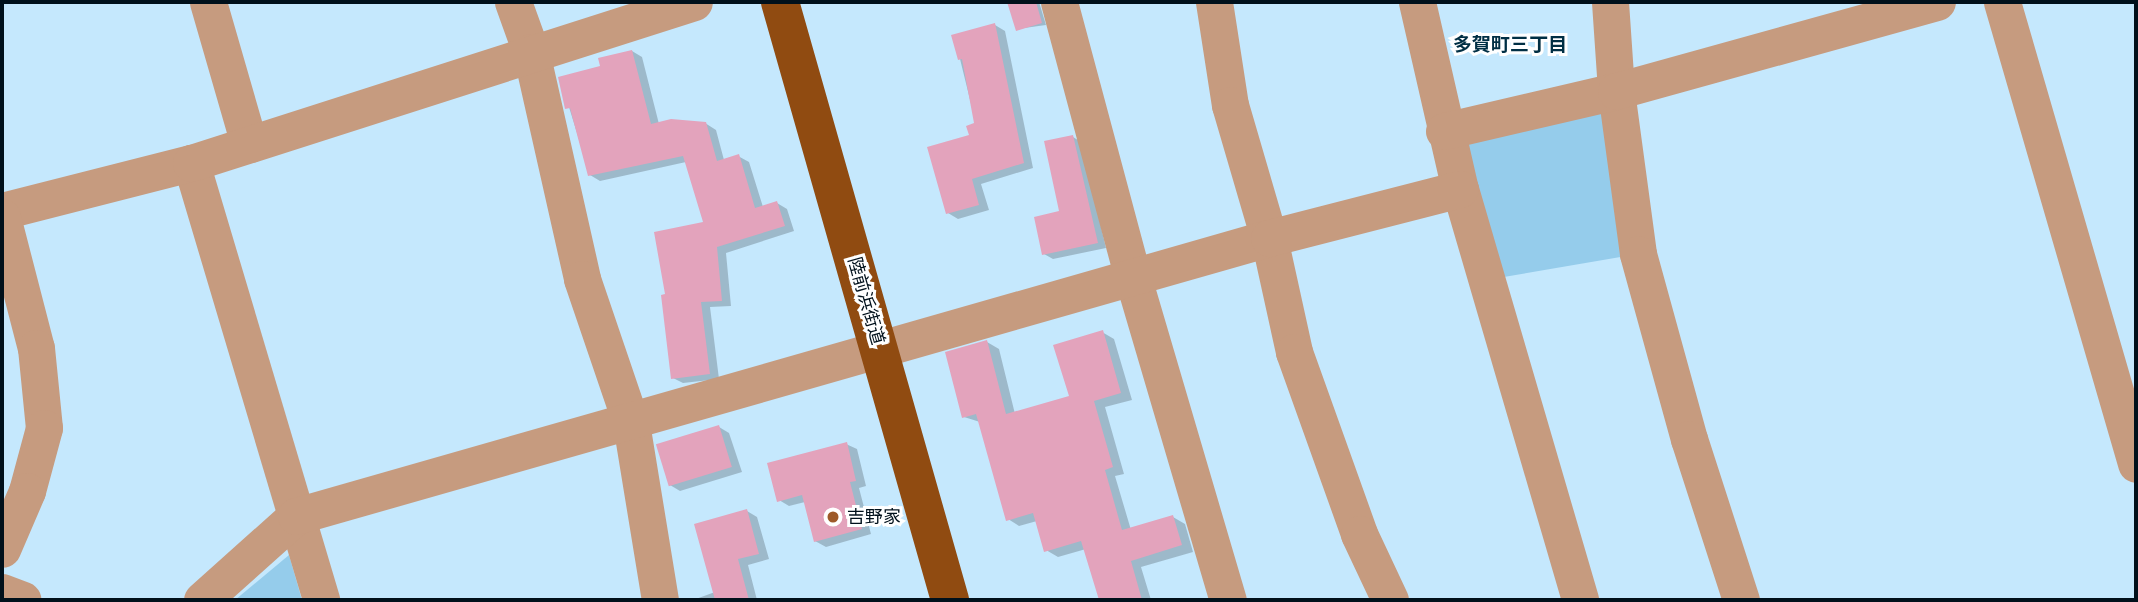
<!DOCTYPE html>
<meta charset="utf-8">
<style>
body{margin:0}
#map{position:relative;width:2138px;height:602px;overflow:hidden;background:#c5e8fd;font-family:Arial,"Noto Sans JP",sans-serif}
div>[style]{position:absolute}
.green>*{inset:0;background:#95cceb}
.shadow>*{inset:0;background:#0003}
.building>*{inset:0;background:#e3a3bc;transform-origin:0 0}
.minor>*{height:37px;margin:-18.5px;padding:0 18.5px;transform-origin:18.5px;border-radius:18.5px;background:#c69b7f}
.highway>*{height:38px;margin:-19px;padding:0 19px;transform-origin:19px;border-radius:19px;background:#904b11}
.dots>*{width:19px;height:19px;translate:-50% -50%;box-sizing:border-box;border:4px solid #fff;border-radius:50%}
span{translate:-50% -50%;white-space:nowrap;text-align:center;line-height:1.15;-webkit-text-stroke:6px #fff;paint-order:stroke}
.street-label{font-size:18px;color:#00101b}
.poi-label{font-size:18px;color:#00101b}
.left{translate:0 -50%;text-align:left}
.neighbourhood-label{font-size:19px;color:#002f44;font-weight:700}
.frame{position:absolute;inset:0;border:4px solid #00101b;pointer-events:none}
</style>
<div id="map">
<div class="green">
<div style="clip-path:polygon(1616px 91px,1638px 254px,1486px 280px,1444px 131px)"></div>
<div style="clip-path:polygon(289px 555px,302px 600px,235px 600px)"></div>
</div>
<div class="shadow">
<div style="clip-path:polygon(1039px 2px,1046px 25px,1017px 29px,1010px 3px)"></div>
<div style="clip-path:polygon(995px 25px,1005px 31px,1033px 168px,981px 184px,989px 210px,958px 219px,948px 213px,976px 124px,960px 59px)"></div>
<div style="clip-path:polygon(632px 51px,642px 57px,659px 124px,705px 123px,716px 130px,724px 160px,738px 156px,749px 162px,763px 207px,777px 203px,787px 209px,794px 231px,726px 253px,731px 306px,710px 307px,719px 379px,683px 383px,673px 378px,668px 296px,705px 223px,686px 162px,600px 181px,590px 175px,560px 78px,602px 67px)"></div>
<div style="clip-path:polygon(1073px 137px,1081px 142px,1106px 248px,1053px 259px,1044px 254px,1061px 212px)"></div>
<div style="clip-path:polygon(1102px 332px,1114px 339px,1132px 400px,1105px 407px,1124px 474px,1115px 476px,1131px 530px,1173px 517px,1185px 524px,1193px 552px,1141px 567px,1151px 600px,1100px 600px,1086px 549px,1058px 557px,1046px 550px,1037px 521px,1019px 526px,1008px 519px,980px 422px,964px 417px,987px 342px,999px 349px,1015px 414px,1071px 398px)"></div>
<div style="clip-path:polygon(719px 427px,729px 433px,742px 472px,680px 491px,670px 485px)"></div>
<div style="clip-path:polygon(846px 444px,857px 449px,866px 486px,859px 488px,871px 534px,826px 547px,815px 541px,805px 502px,789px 506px,779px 500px)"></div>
<div style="clip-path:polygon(747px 511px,757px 517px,769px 559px,748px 565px,757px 600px,693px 600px,715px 592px)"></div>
</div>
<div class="building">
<div style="clip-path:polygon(1007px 2px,1036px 2px,1042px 23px,1016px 31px)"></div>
<div style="clip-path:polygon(995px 23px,1024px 163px,972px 179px,979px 205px,946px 214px,927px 147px,969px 135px,966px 126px,974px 123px,962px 59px,958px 60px,951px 35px)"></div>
<div style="clip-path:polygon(632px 50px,651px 124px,671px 119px,706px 122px,717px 161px,739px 154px,755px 208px,777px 201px,785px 226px,717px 247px,722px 301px,701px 302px,710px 374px,671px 379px,661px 295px,665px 294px,654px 232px,703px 222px,683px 156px,588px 176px,570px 108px,565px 109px,558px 77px,600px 66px,598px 58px)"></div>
<div style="clip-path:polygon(1073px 135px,1098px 243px,1042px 255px,1034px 217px,1059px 211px,1044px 141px)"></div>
<div style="clip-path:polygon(1103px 330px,1121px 393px,1094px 401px,1113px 467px,1105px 470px,1122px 530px,1173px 515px,1182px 545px,1131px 561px,1142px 600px,1099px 600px,1081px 541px,1044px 552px,1033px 513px,1006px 521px,976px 414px,962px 418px,945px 352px,987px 340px,1006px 414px,1069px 396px,1053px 345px)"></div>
<div style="left:719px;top:425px;width:44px;height:66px;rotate:73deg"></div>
<div style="clip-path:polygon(847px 442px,856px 481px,850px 482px,862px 529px,814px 542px,802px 495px,777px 502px,767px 463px)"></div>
<div style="clip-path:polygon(747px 509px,759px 554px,738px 559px,749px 600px,715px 600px,694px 524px)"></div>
</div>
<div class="minor">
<div style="left:208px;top:2px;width:148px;rotate:73.9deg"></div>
<div style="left:513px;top:2px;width:53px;rotate:70.2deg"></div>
<div style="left:531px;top:52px;width:233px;rotate:77.3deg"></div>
<div style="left:582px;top:279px;width:152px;rotate:71.2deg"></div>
<div style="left:631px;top:423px;width:179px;rotate:80.7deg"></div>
<div style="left:1059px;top:2px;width:286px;rotate:75deg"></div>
<div style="left:1133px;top:278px;width:336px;rotate:73.6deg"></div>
<div style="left:1214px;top:2px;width:104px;rotate:81.2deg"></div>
<div style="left:1230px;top:105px;width:139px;rotate:73.7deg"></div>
<div style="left:1269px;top:238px;width:117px;rotate:77.6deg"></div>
<div style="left:1294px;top:352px;width:193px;rotate:70.3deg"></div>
<div style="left:1359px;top:534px;width:73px;rotate:64.8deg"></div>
<div style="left:1417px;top:2px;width:192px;rotate:77.1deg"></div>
<div style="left:1460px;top:189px;width:428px;rotate:73.7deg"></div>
<div style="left:1610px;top:2px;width:89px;rotate:86.1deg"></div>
<div style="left:1616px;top:91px;width:164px;rotate:82.3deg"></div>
<div style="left:1638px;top:254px;width:192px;rotate:74.6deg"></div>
<div style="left:1689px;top:439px;width:169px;rotate:72.1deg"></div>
<div style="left:2002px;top:2px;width:481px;rotate:73.8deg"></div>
<div style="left:1444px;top:131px;width:177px;rotate:-13.1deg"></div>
<div style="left:1616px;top:91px;width:333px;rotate:-15.5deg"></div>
<div style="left:191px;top:163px;width:456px;rotate:73.4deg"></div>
<div style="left:2px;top:211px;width:195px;rotate:-14.3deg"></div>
<div style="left:191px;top:163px;width:528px;rotate:-17.75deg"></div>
<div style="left:2px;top:217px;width:135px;rotate:75.5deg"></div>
<div style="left:36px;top:348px;width:80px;rotate:84.3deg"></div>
<div style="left:44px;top:428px;width:65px;rotate:105.1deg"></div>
<div style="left:27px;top:491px;width:63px;rotate:113.3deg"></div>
<div style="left:2px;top:592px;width:22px;rotate:21deg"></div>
<div style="left:202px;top:600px;width:126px;rotate:-41.8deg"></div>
<div style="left:296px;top:516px;width:1012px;rotate:-15.95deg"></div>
<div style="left:1269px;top:238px;width:197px;rotate:-14.4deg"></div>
</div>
<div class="highway">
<div style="left:780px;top:2px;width:622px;rotate:74.13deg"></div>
</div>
<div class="dots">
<div style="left:833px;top:517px;background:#9d5a29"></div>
</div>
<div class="street-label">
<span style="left:866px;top:301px;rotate:74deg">陸前浜街道</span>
</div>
<div class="poi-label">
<span class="left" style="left:847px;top:517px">吉野家</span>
</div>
<div class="neighbourhood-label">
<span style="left:1510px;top:45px">多賀町三丁目</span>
</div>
<div class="frame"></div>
</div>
